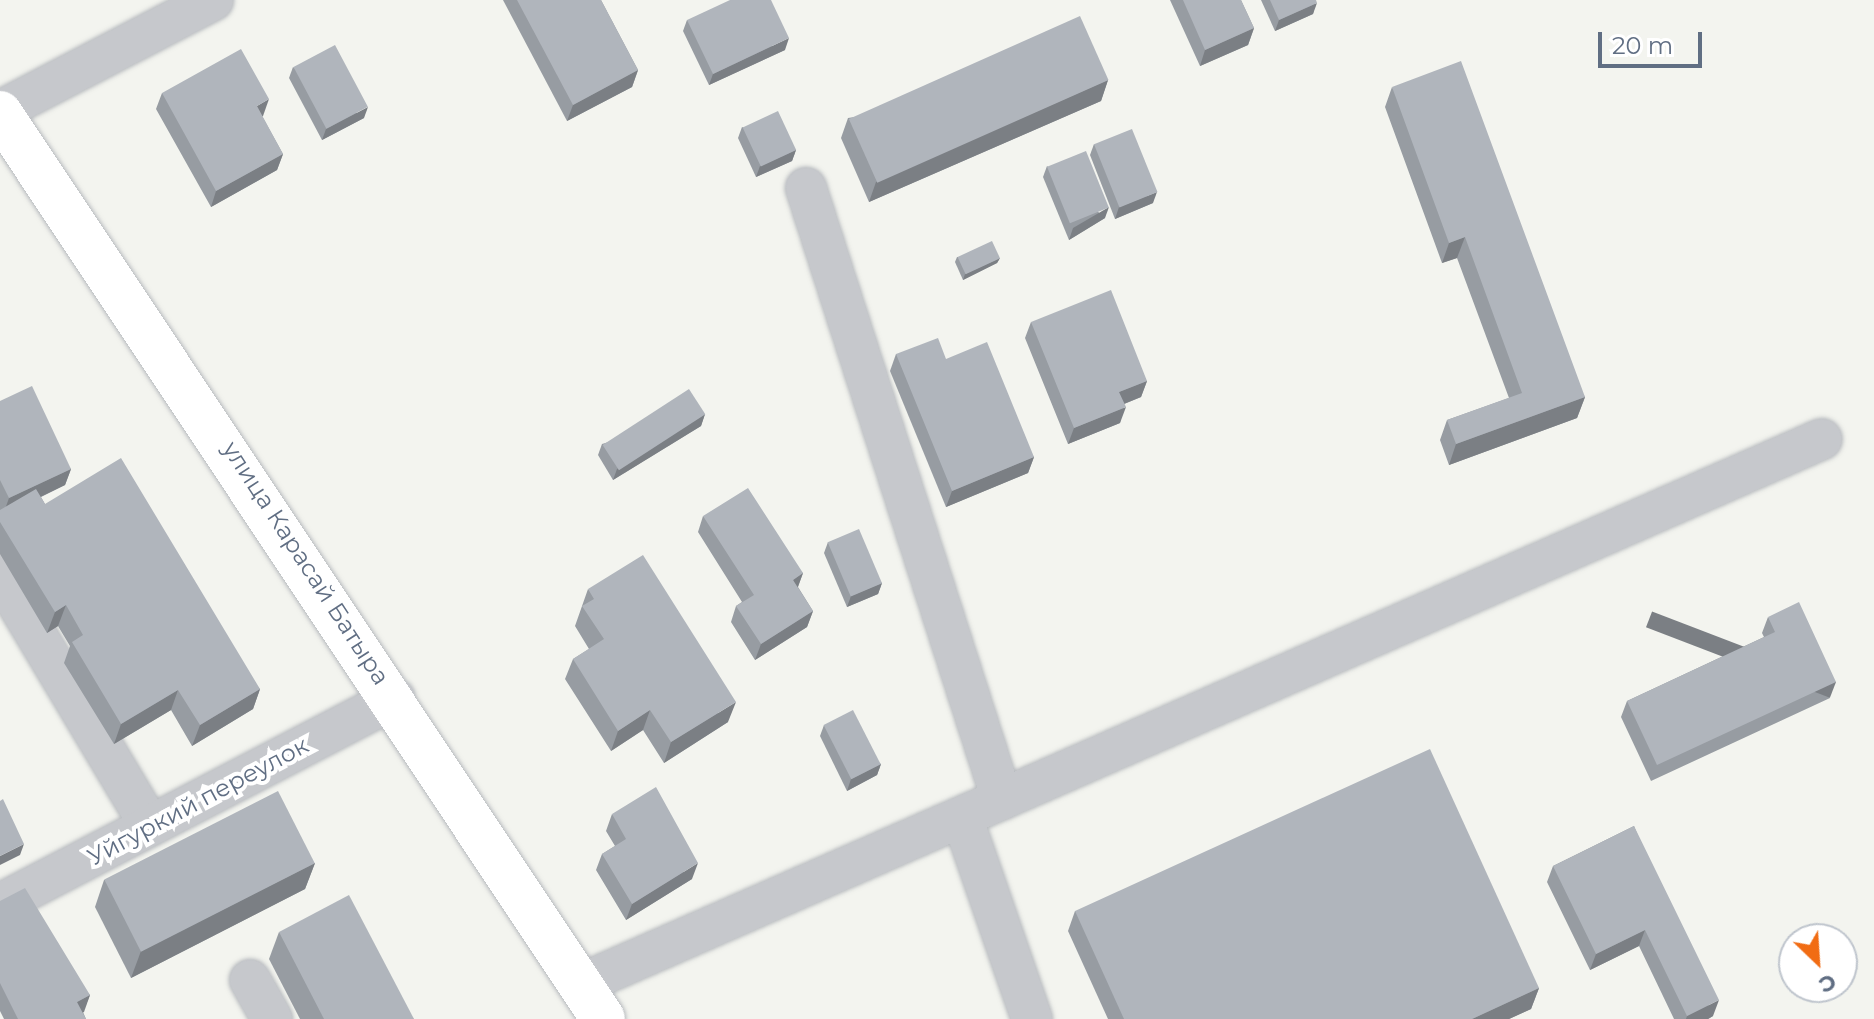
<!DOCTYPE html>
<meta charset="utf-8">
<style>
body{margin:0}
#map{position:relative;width:1874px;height:1019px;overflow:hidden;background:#f3f4ef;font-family:Montserrat,sans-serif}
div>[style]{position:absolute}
.roads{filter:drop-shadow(0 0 2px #b8bbbf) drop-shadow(0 0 2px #b8bbbf)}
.minor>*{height:40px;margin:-20px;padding:0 20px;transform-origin:20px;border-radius:20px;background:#c6c8cc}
.major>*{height:44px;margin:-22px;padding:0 22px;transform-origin:22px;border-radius:22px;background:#fff}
.wall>*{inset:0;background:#979ca2}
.shaded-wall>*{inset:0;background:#7b7f84;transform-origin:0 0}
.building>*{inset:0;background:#b0b5bc;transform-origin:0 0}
span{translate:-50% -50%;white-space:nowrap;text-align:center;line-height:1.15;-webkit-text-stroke:8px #fff;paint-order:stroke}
.street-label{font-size:24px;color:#606e83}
.north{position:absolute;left:1778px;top:923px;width:80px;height:80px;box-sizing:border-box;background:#fff;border:2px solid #bfc5cd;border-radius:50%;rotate:155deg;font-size:22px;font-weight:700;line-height:32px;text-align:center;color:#606e83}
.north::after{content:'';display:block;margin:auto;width:28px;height:36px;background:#f16c13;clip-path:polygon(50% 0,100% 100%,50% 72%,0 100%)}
.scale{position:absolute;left:1598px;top:32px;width:104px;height:36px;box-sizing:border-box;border:4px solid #606e83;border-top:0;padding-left:10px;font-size:24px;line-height:28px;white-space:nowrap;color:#606e83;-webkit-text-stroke:6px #fff;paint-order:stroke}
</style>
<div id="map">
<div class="roads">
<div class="minor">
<div style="left:0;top:111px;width:240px;rotate:-27.5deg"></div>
<div style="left:806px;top:188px;width:642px;rotate:72.21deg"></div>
<div style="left:0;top:574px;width:293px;rotate:59.2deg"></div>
<div style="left:962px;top:817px;width:214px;rotate:70.9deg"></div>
<div style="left:0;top:904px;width:445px;rotate:-27.5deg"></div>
<div style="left:250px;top:980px;width:45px;rotate:60.6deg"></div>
<div style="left:581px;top:984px;width:1355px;rotate:-23.71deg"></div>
</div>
<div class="major">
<div style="left:0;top:113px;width:1088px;rotate:56.35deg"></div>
</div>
</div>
<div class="wall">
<div style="clip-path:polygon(503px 0,601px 0,638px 70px,632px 87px,567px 121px)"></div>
<div style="clip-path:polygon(1170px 0,1241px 0,1254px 28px,1248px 45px,1200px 66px)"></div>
<div style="clip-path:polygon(1261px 0,1316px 0,1313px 14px,1275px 31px)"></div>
<div style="clip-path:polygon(687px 20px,785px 50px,709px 85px,683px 31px)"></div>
<div style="clip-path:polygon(293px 67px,364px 118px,322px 140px,289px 78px)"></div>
<div style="clip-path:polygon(1108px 80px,1101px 101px,869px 202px,841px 138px,848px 118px)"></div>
<div style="clip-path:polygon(1392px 87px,1585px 397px,1577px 418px,1449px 465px,1440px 440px,1447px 420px,1509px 398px,1457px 258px,1442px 263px,1385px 107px)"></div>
<div style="clip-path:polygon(162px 93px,263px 116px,262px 116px,283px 154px,277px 170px,211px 207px,156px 109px)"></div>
<div style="clip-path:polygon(742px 127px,796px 150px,792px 161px,756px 177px,738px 138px)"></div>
<div style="clip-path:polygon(1094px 144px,1153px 203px,1115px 219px,1090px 155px)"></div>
<div style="clip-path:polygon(1047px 166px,1105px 218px,1069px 240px,1043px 177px)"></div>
<div style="clip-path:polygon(957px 257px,1000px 258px,997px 263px,963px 280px,955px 262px)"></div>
<div style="clip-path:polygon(1031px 322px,1147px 381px,1141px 397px,1124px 404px,1120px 423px,1068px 444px,1025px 338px)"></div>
<div style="clip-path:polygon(896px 354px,946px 359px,1034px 457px,1028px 473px,946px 507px,890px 371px)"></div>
<div style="clip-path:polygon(0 401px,71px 469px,65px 485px,41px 497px,45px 504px,260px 689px,253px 709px,192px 746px,171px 710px,114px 744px,64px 663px,70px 646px,58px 626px,47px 633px,0 554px)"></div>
<div style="clip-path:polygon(705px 414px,701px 426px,613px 480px,598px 455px,602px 444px)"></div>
<div style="clip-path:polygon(703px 516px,803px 573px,798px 587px,813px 611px,807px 627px,755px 660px,731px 622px,736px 606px,742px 602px,698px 532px)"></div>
<div style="clip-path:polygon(828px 542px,882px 583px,878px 594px,847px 607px,824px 553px)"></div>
<div style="clip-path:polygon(588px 589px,728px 722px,664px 763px,643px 730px,611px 751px,565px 679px,573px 659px,589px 649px,575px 626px)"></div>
<div style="clip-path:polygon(1768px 617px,1830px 698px,1651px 781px,1621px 717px,1627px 701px,1764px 637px,1762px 633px)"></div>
<div style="clip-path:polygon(824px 725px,881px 764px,877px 775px,847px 791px,820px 736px)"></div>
<div style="clip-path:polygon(612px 814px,692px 879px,626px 920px,596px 870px,602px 854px,615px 846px,606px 831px)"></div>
<div style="clip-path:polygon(1634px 826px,1713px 1016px,1708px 1019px,1674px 1019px,1639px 946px,1590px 970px,1547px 882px,1553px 866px)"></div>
<div style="clip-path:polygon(315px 863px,305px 889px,131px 978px,95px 907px,104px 880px)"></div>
<div style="clip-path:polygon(0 901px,90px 995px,83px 1012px,86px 1019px,4px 1019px,0 1011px)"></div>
<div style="clip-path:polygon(1075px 911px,1539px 988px,1531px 1009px,1509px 1019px,1108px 1019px,1068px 931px)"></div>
<div style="clip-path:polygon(279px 932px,414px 1019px,300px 1019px,269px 959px)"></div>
</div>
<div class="shaded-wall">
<div style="clip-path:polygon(1317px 3px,1313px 14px,1275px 31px,1279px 20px)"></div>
<div style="clip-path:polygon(1254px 28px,1248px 45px,1200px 66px,1205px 50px)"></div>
<div style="clip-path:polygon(789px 38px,785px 50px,709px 85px,713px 74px)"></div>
<div style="clip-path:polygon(638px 70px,632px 87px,567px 121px,573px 105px)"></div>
<div style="clip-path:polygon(1108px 80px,1101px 101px,869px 202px,876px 182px)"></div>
<div style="clip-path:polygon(269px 99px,263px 116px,251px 122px,257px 106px)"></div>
<div style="clip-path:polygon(368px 107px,364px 118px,322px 140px,326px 129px)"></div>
<div style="clip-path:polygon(796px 150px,792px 161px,756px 177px,760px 166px)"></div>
<div style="clip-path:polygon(283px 154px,277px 170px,211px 207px,216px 191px)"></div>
<div style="clip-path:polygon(1157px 192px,1153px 203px,1115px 219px,1119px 207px)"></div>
<div style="clip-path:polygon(1109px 207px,1105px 218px,1069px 240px,1073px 228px)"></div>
<div style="clip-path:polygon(1465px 237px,1457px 258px,1442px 263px,1449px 243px)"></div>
<div style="clip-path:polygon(1000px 258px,997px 263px,963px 280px,965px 274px)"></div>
<div style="clip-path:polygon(1147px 381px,1141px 397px,1114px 408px,1119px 392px)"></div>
<div style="clip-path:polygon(1585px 397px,1577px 418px,1449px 465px,1456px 444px)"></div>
<div style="clip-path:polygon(1126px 407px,1120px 423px,1068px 444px,1074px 428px)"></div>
<div style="clip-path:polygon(705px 414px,701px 426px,613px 480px,617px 469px)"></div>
<div style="clip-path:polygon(1034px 457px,1028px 473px,946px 507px,952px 491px)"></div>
<div style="clip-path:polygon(71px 469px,65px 485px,3px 515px,9px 498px)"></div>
<div style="clip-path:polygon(803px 573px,797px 589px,793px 580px)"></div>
<div style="clip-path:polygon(882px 583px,878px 594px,847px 607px,851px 596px)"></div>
<div style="clip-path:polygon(66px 605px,58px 626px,47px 633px,55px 612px)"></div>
<div style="clip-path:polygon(813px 611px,807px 627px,755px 660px,761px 644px)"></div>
<div style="left:1836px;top:682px;width:17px;height:197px;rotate:111deg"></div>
<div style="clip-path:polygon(260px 689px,253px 709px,192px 746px,200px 725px)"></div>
<div style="clip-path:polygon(178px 690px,171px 710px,114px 744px,121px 724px)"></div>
<div style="clip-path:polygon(736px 702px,728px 722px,664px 763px,671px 742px)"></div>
<div style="clip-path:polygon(650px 710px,643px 730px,611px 751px,618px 731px)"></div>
<div style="clip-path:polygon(881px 764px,877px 775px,847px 791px,851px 779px)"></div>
<div style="clip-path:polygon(24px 844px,20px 855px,0 865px,0 856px)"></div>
<div style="clip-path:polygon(315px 863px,305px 889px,131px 978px,141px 951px)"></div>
<div style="clip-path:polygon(698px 863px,692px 879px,626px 920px,632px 904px)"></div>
<div style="clip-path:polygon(1645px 930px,1639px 946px,1590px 970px,1596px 954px)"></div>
<div style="clip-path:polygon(1539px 988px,1531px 1009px,1509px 1019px,1472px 1019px)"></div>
<div style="clip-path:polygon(90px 995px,84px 1012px,72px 1018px,77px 1002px)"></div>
<div style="clip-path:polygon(1719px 1000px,1713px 1016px,1708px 1019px,1686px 1019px,1687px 1016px)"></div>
</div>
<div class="building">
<div style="clip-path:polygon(517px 0,601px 0,638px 70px,573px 105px)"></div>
<div style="clip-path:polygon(730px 0,771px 0,789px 38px,713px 74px,687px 20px)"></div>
<div style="clip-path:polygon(1183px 0,1241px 0,1254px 28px,1205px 50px)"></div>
<div style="clip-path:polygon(1270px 0,1316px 0,1317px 3px,1279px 20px)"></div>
<div style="left:1080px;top:16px;width:70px;height:253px;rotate:66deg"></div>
<div style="left:335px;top:45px;width:70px;height:47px;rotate:62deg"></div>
<div style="clip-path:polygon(241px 49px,269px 99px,257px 106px,283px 154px,216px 191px,162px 93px)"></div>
<div style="clip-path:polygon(1461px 61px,1585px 397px,1456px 444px,1447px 420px,1522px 393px,1465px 237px,1449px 243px,1392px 87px)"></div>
<div style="left:778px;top:111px;width:43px;height:39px;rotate:65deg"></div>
<div style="left:1132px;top:129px;width:68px;height:41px;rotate:68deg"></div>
<div style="left:1086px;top:151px;width:61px;height:42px;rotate:68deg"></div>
<div style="left:992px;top:241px;width:19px;height:38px;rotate:65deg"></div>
<div style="clip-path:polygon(1111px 290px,1147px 381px,1119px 392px,1126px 407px,1074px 428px,1031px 322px)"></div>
<div style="clip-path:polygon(938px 338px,946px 359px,987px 342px,1034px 457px,952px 491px,896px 354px)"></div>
<div style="clip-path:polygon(32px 386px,71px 469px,9px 498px,0 480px,0 401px)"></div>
<div style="left:689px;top:389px;width:30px;height:103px;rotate:57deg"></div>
<div style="clip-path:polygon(121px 458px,260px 689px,200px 725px,178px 690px,121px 724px,72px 642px,83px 635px,66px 605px,55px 612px,0 522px,0 510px,36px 489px,45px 504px)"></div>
<div style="clip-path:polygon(748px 488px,803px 573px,793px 580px,813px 611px,761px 644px,736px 606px,754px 595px,703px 516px)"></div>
<div style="left:859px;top:529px;width:59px;height:34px;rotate:67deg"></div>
<div style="clip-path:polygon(643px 555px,736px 702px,671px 742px,650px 710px,618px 731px,573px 659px,604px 639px,582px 606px,594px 599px,588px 589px)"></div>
<div style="clip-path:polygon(1799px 602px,1836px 682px,1657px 765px,1627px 701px,1775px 632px,1768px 617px)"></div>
<div style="left:853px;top:710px;width:61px;height:33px;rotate:63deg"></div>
<div style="clip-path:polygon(1430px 749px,1539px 988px,1472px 1019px,1124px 1019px,1075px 911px)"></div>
<div style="clip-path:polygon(656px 787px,698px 863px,632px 904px,602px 854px,626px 839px,612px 814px)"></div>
<div style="left:278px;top:791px;width:81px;height:195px;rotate:63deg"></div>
<div style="clip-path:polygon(3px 799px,24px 844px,0 856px,0 801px)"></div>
<div style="clip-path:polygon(1634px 826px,1719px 1000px,1687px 1016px,1645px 930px,1596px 954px,1553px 866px)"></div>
<div style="clip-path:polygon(25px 888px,90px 995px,77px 1002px,86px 1019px,18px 1019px,0 983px,0 901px)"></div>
<div style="clip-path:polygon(349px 895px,414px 1019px,324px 1019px,279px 932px)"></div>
</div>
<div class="street-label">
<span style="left:306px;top:563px;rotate:57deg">улица Карасай Батыра</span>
<span style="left:198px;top:801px;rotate:-28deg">Уйгуркий переулок</span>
</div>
<div class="north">С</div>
<div class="scale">20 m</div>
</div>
